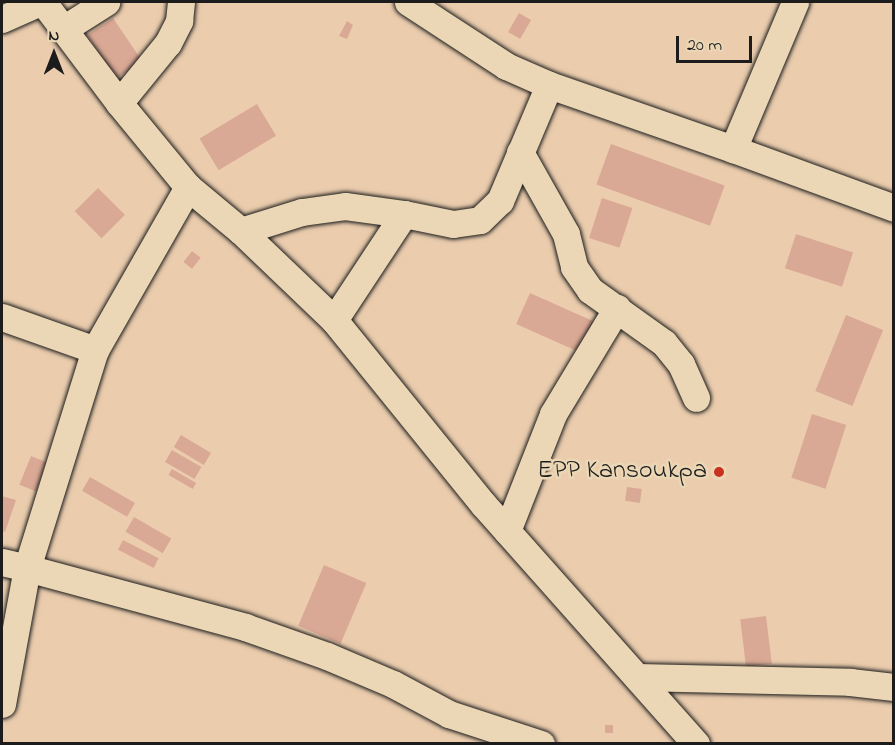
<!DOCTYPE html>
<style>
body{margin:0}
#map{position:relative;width:895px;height:745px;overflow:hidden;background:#ebcdae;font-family:"Indie Flower",sans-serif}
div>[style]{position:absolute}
.building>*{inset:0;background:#daa995;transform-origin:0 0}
.roads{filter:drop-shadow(0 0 2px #1c1c1c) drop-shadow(0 0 2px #1c1c1c)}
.minor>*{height:27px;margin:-13.5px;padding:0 13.5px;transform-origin:13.5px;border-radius:13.5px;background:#ebd7b5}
.dots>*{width:16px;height:16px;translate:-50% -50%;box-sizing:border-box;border:3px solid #ebd7b5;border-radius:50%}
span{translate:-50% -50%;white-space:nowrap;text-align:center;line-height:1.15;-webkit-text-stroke:5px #ebd7b5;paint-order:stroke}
.poi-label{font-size:26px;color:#1c1c1c}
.right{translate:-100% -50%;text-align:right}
.frame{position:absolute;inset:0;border:3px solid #1c1c1c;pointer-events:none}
.north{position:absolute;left:24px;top:24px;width:60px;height:60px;-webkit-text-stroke:4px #ebd7b5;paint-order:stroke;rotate:0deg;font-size:16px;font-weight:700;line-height:24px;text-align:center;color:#1c1c1c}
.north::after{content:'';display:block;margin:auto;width:21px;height:27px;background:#1c1c1c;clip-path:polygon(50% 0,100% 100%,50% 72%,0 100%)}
.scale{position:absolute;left:676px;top:36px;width:76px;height:27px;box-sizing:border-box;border:3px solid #1c1c1c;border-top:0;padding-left:8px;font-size:18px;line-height:21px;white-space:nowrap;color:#1c1c1c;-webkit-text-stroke:4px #ebd7b5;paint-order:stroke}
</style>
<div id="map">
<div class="building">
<div style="left:519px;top:13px;width:14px;height:22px;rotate:30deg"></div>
<div style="left:113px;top:18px;width:52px;height:31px;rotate:56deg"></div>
<div style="clip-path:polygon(347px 21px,353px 25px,347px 39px,339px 36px)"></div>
<div style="left:257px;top:104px;width:37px;height:67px;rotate:59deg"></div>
<div style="left:611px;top:144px;width:121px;height:43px;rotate:20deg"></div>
<div style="left:98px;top:188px;width:38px;height:33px;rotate:45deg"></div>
<div style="left:602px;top:198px;width:32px;height:42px;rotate:18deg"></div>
<div style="left:796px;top:234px;width:60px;height:36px;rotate:18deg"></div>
<div style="left:192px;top:251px;width:11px;height:14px;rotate:38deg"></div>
<div style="left:530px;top:293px;width:70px;height:34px;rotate:24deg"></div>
<div style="left:846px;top:315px;width:40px;height:82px;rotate:22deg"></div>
<div style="left:812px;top:414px;width:36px;height:67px;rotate:18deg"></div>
<div style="left:181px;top:435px;width:35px;height:14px;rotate:31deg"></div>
<div style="left:172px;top:450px;width:34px;height:14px;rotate:30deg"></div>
<div style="left:31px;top:456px;width:18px;height:31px;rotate:22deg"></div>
<div style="left:172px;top:469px;width:28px;height:7px;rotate:30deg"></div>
<div style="left:90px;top:477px;width:52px;height:16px;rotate:30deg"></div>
<div style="left:627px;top:487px;width:15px;height:14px;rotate:8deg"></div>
<div style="clip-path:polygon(2px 496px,16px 500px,5px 532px,2px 531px)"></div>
<div style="left:134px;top:517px;width:43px;height:17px;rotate:30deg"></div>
<div style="left:123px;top:540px;width:40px;height:11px;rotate:27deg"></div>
<div style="left:324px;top:565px;width:46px;height:66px;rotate:23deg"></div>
<div style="left:766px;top:616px;width:48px;height:26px;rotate:83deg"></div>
<div style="left:605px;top:725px;width:8px;height:8px"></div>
</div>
<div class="roads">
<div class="minor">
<div style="left:43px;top:2px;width:126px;rotate:53deg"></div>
<div style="left:119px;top:103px;width:109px;rotate:50.6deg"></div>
<div style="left:188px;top:187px;width:69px;rotate:39.7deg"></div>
<div style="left:241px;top:231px;width:129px;rotate:43.7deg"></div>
<div style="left:334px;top:320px;width:237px;rotate:51deg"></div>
<div style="left:483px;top:504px;width:321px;rotate:48.4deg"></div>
<div style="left:408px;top:2px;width:117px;rotate:33.1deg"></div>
<div style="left:506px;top:66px;width:47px;rotate:23.8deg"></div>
<div style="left:549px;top:85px;width:195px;rotate:19.2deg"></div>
<div style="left:733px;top:149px;width:171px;rotate:20.1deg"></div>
<div style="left:2px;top:19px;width:42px;rotate:-24.1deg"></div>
<div style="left:65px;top:28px;width:49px;rotate:-32.4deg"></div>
<div style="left:119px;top:103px;width:77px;rotate:-50.8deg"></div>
<div style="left:168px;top:43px;width:25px;rotate:-63deg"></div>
<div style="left:179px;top:21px;width:19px;rotate:-84deg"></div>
<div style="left:733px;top:149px;width:160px;rotate:-67.1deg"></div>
<div style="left:520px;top:152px;width:94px;rotate:60.7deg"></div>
<div style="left:566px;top:234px;width:34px;rotate:76deg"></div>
<div style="left:574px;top:267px;width:28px;rotate:55deg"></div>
<div style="left:590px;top:290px;width:91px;rotate:35.6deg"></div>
<div style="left:664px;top:343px;width:27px;rotate:51deg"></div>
<div style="left:681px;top:364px;width:37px;rotate:66deg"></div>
<div style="left:241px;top:231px;width:64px;rotate:-17.3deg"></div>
<div style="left:302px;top:212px;width:43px;rotate:-7.9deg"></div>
<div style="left:345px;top:206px;width:60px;rotate:7.7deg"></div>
<div style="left:2px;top:317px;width:99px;rotate:19.5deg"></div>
<div style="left:95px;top:350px;width:188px;rotate:-60.3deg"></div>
<div style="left:334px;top:320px;width:127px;rotate:-56.6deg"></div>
<div style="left:404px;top:214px;width:50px;rotate:11.5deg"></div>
<div style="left:453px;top:224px;width:27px;rotate:-8deg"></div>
<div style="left:480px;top:220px;width:28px;rotate:-44deg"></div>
<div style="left:500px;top:201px;width:126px;rotate:-67.1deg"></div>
<div style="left:507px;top:531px;width:126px;rotate:-68.5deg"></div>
<div style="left:553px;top:414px;width:124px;rotate:-58.9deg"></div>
<div style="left:2px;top:562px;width:26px;rotate:13deg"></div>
<div style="left:27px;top:568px;width:228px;rotate:-72.7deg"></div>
<div style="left:637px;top:677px;width:213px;rotate:1.3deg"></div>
<div style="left:850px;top:682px;width:44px;rotate:6.5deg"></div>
<div style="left:2px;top:704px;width:138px;rotate:-79.6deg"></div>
<div style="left:27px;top:568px;width:226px;rotate:15.1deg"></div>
<div style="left:245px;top:627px;width:87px;rotate:19.5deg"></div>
<div style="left:327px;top:656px;width:72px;rotate:23deg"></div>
<div style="left:393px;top:684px;width:64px;rotate:28.2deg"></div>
<div style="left:449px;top:714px;width:97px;rotate:18.1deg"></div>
</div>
</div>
<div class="dots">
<div style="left:719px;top:472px;background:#c8321e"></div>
</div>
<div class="poi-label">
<span class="right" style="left:707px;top:472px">EPP Kansoukpa</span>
</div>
<div class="frame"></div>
<div class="north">N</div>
<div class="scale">20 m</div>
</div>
